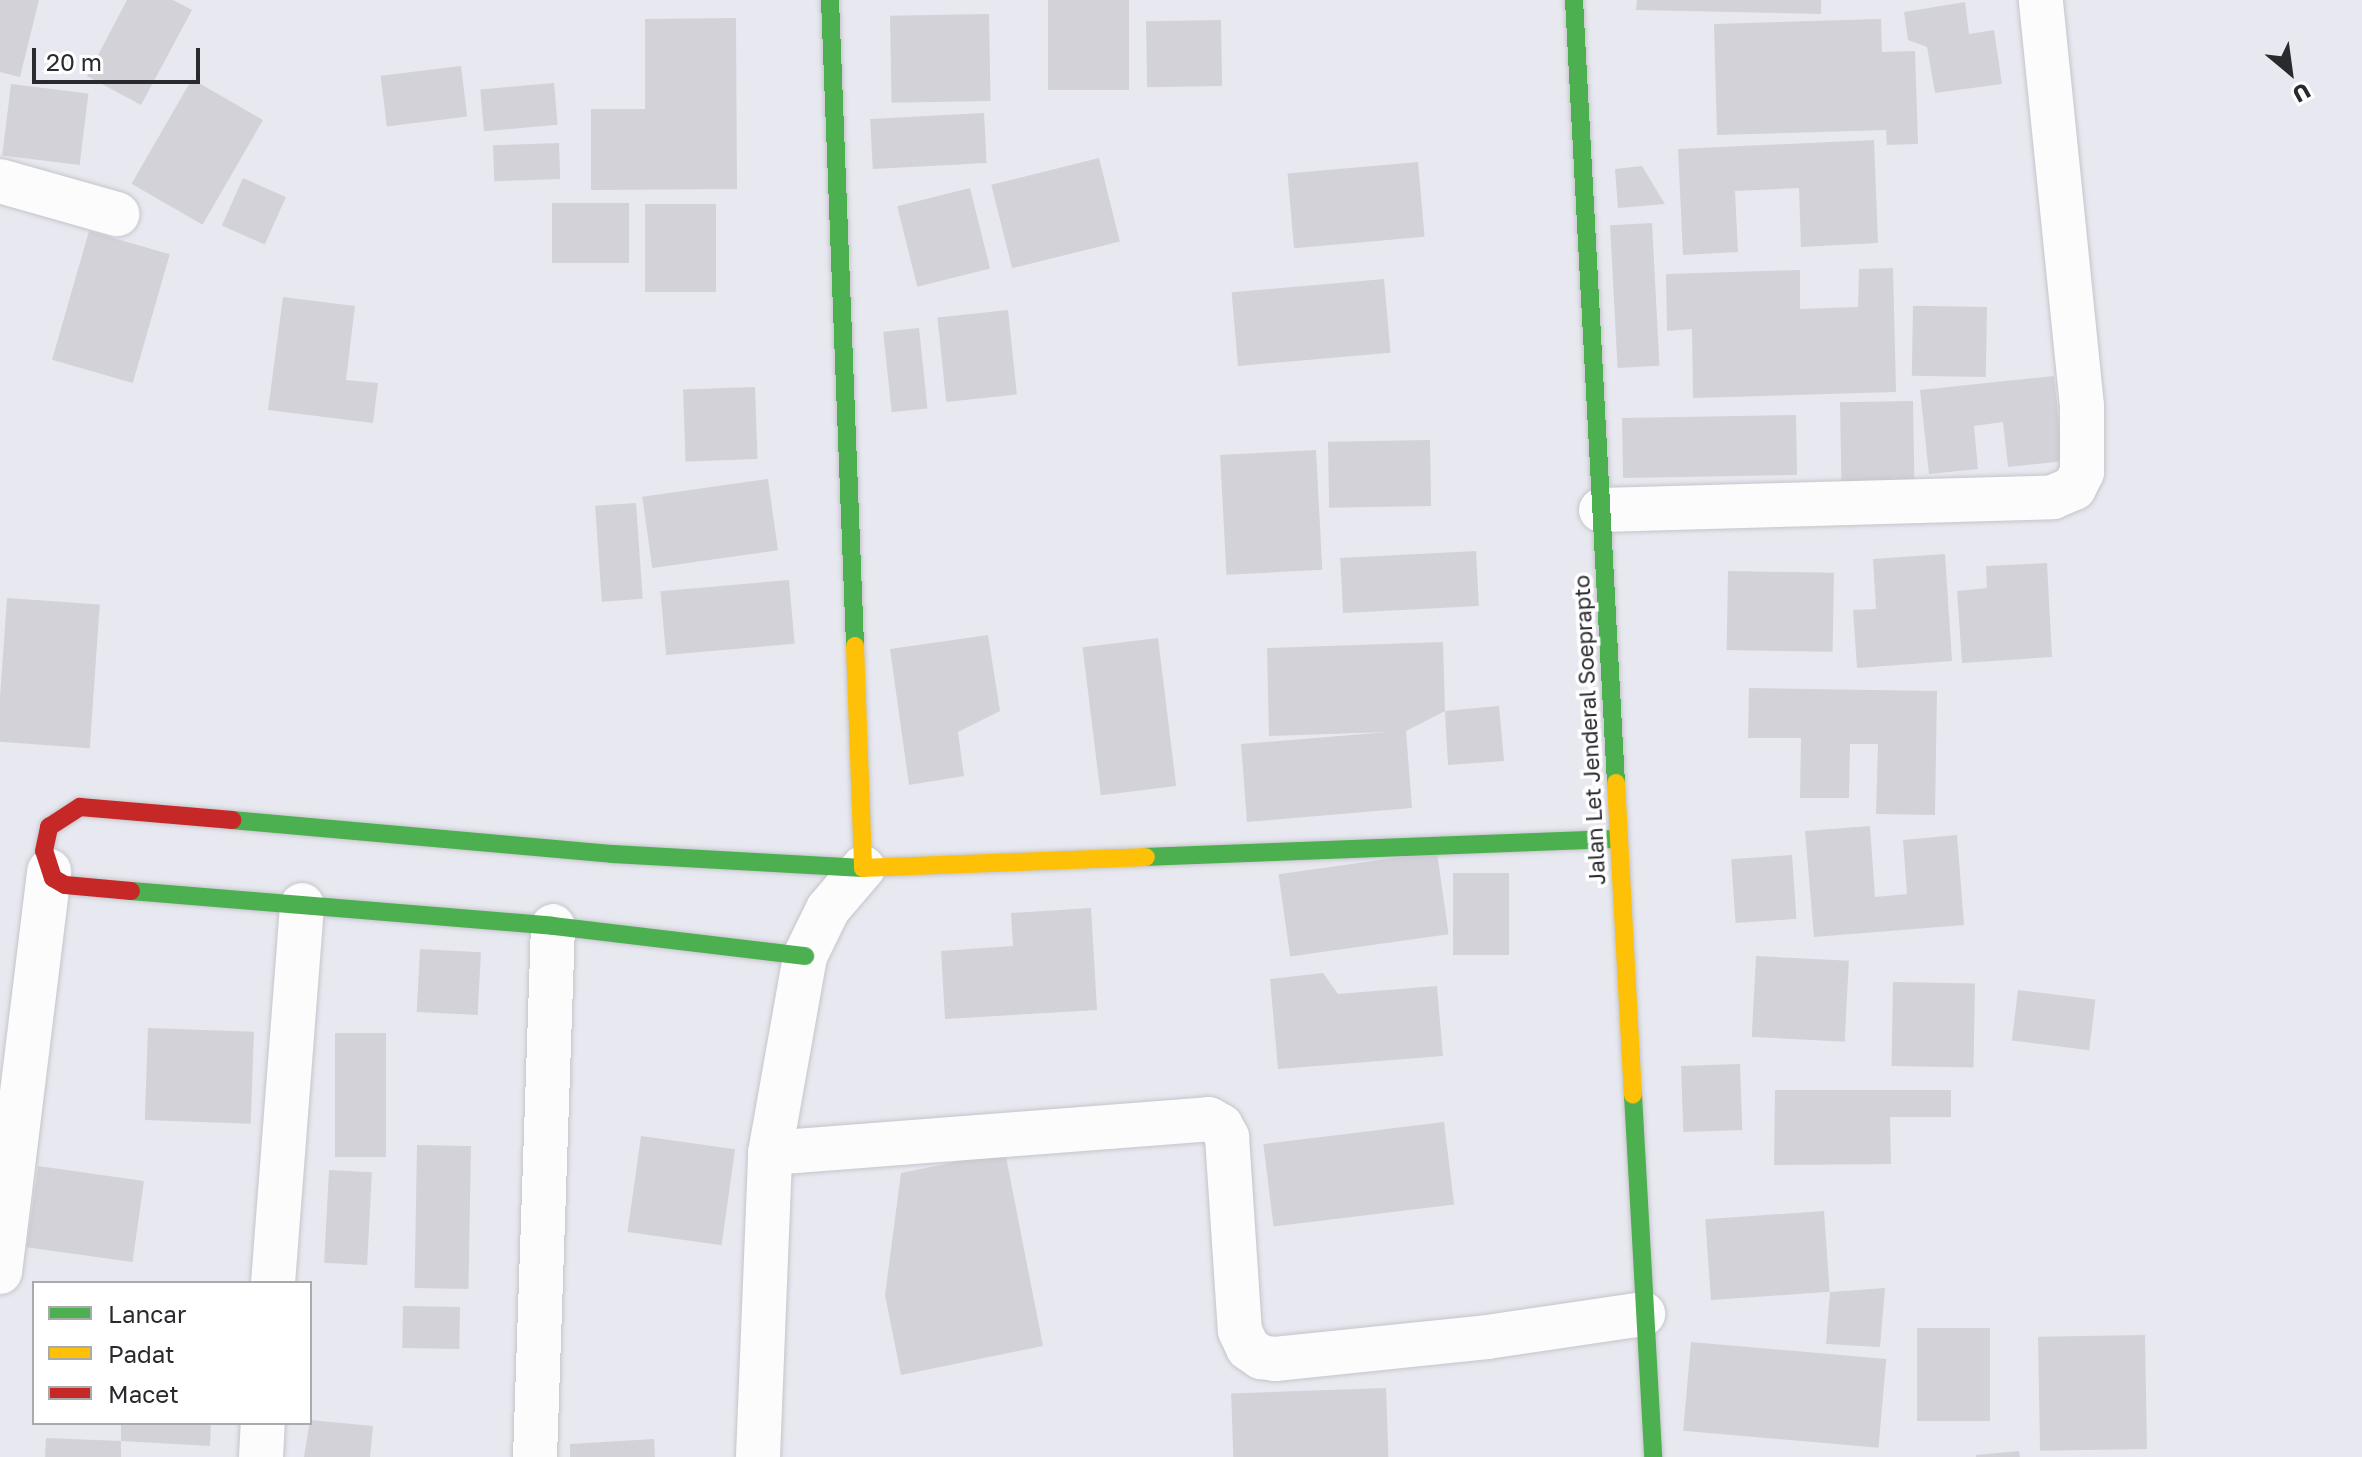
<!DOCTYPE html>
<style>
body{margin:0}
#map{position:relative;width:2362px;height:1457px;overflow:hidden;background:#e8e9f0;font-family:"Golos Text",sans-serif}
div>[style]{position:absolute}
.building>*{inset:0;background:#d2d2d8;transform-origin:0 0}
.roads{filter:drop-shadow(0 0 2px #c4c5ca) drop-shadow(0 0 2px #c4c5ca)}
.street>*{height:44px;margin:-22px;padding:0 22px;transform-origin:22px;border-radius:22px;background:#fcfcfd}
.fast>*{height:18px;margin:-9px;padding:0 9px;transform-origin:9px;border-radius:9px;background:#4caf50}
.slow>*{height:18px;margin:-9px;padding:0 9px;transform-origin:9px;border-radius:9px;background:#ffc107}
.jam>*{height:18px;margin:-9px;padding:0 9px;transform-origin:9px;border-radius:9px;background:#c62828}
span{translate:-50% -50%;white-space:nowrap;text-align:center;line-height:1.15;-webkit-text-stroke:7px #fff;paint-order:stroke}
.street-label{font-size:22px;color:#292a2e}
.legend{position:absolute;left:32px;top:1281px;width:280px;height:144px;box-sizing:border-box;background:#fff;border:2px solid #a9aaab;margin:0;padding:10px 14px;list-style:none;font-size:24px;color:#292a2e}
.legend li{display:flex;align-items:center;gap:16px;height:40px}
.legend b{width:40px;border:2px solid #a9aaab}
.north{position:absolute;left:2250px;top:32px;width:80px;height:80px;-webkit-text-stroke:6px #fff;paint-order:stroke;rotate:151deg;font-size:22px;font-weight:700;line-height:32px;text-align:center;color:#292a2e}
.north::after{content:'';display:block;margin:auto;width:28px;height:36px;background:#292a2e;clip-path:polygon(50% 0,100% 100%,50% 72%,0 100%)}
.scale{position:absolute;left:32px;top:48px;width:168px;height:36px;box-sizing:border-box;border:4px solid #292a2e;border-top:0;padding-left:10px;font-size:24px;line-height:28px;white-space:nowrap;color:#292a2e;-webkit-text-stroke:6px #fff;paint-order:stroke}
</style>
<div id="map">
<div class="building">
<div style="clip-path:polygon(0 0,39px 0,20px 77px,0 72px)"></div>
<div style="clip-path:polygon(127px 0,173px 0,192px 10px,141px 105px,87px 76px)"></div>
<div style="left:1048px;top:0;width:81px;height:90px"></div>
<div style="clip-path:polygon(1637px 0,1821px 0,1821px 14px,1636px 10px)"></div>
<div style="clip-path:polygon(1965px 2px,1969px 34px,1994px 30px,2002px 84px,1935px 93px,1927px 47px,1908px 40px,1904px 12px)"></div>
<div style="left:989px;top:14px;width:87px;height:99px;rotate:89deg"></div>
<div style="clip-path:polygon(736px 18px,737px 189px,591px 190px,591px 109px,645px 109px,645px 19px)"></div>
<div style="clip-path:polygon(1881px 19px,1882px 52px,1915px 51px,1918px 144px,1887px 145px,1886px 130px,1717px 135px,1714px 24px)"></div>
<div style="left:1221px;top:20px;width:66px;height:75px;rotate:89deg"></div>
<div style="left:461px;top:66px;width:51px;height:81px;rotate:83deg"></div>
<div style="left:192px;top:79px;width:82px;height:121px;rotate:30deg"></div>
<div style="left:554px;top:83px;width:42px;height:74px;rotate:85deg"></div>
<div style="left:11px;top:84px;width:78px;height:72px;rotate:7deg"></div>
<div style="left:984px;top:113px;width:50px;height:114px;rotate:87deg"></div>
<div style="clip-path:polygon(1874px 140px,1878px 243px,1801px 247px,1799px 188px,1735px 191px,1738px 252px,1683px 255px,1678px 149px)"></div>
<div style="left:559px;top:143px;width:36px;height:66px;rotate:88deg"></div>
<div style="left:1099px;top:158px;width:86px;height:111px;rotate:76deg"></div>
<div style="left:1418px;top:162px;width:75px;height:131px;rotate:85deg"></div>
<div style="clip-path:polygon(1642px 166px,1665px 204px,1618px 208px,1615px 169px)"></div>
<div style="left:243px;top:178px;width:47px;height:52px;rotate:24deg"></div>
<div style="left:970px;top:188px;width:83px;height:75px;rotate:76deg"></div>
<div style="left:629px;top:203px;width:60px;height:77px;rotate:90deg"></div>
<div style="left:645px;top:204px;width:71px;height:88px"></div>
<div style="left:1652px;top:223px;width:143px;height:42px;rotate:87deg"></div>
<div style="left:89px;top:231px;width:84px;height:134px;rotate:16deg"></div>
<div style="clip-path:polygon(1893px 268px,1896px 392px,1693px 398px,1692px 329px,1667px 331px,1666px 274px,1800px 270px,1800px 309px,1858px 307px,1859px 269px)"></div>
<div style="left:1384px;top:279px;width:74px;height:153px;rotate:85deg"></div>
<div style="clip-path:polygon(283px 297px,355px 306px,346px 380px,378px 383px,373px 423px,268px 410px)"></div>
<div style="left:1987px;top:307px;width:70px;height:74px;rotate:91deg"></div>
<div style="left:1008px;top:310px;width:85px;height:71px;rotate:84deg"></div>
<div style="left:919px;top:328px;width:81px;height:36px;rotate:84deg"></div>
<div style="clip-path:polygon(2054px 376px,2063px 461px,2008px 467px,2003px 422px,1974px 426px,1978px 469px,1929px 474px,1920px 390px)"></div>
<div style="left:755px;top:387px;width:72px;height:72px;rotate:88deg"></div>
<div style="left:1913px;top:401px;width:87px;height:73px;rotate:89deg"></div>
<div style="left:1796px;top:415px;width:60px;height:174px;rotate:89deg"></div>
<div style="left:1430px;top:440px;width:66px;height:102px;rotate:89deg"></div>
<div style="left:1316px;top:450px;width:120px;height:96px;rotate:87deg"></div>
<div style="left:768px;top:479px;width:72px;height:127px;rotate:82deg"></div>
<div style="left:636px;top:503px;width:96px;height:41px;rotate:86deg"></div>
<div style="left:1476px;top:551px;width:55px;height:136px;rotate:87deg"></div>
<div style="clip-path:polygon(1945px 554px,1952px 661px,1857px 668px,1853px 610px,1876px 609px,1873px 559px)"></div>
<div style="clip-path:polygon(2047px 563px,2052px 657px,1962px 663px,1957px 591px,1987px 588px,1986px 566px)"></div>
<div style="left:1728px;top:571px;width:106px;height:79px;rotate:1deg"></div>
<div style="left:789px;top:580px;width:64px;height:129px;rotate:85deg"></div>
<div style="left:7px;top:598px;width:93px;height:144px;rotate:4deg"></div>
<div style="clip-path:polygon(988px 635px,1000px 711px,958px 732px,964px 776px,909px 785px,890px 649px)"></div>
<div style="left:1158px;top:638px;width:149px;height:76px;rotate:83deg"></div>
<div style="clip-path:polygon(1443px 642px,1445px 711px,1499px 706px,1504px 761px,1448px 765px,1445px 711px,1406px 731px,1412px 808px,1247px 822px,1241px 744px,1388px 732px,1269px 736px,1267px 648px)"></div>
<div style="clip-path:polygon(1749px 688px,1937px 691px,1935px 815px,1876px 814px,1878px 744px,1850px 744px,1849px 798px,1800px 798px,1801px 738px,1748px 738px)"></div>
<div style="clip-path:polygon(1870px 826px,1875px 897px,1907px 894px,1903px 840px,1957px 835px,1964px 925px,1814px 937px,1805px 831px)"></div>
<div style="left:1437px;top:852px;width:83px;height:160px;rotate:82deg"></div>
<div style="left:1792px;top:855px;width:64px;height:61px;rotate:86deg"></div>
<div style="left:1453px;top:873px;width:56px;height:82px"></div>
<div style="clip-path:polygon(1091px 908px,1097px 1010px,945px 1019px,941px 951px,1013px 946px,1011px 913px)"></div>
<div style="left:420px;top:949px;width:61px;height:63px;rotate:3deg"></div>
<div style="left:1756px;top:956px;width:93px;height:81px;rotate:3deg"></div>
<div style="clip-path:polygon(1323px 973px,1338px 994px,1437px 986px,1443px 1056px,1278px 1069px,1270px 979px)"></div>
<div style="left:1893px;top:982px;width:82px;height:84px;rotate:1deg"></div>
<div style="left:2018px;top:990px;width:78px;height:51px;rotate:7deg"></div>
<div style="left:148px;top:1028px;width:106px;height:92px;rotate:2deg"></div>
<div style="left:386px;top:1033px;width:124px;height:51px;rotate:90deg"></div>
<div style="left:1740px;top:1064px;width:66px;height:59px;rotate:88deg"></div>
<div style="clip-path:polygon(1775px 1090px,1951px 1090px,1951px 1117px,1890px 1117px,1891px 1164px,1774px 1165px)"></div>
<div style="left:1444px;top:1122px;width:83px;height:182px;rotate:83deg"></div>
<div style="left:641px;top:1136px;width:95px;height:97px;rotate:8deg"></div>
<div style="left:417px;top:1145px;width:54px;height:143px;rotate:1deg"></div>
<div style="clip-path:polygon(1005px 1152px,1043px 1346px,901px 1375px,885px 1295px,901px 1173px)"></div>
<div style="left:38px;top:1166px;width:107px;height:82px;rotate:8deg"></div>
<div style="left:329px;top:1170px;width:43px;height:93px;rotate:3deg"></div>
<div style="left:1824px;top:1211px;width:81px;height:119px;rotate:86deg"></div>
<div style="clip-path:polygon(1885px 1288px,1880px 1347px,1826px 1344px,1830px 1292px)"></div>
<div style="left:403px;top:1306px;width:57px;height:42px;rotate:1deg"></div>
<div style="left:1990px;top:1328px;width:93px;height:73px;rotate:90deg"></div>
<div style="left:2145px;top:1335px;width:114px;height:107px;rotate:89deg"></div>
<div style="left:1691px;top:1342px;width:196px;height:89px;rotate:5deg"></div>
<div style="left:1386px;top:1388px;width:69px;height:155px;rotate:88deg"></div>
<div style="clip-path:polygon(310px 1420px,373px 1426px,370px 1457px,304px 1457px)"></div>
<div style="clip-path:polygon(121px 1423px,211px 1423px,210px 1446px,121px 1441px,121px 1457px,45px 1457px,46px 1438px,121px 1441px)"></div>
<div style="clip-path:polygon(654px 1439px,655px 1457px,570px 1457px,570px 1444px)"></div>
<div style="clip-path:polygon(2019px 1451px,2020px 1457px,1976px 1457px,1976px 1455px)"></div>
</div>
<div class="roads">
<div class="street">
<div style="left:0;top:181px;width:122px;rotate:15.8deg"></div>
<div style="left:1601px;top:510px;width:452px;rotate:-1.6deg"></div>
<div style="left:2053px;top:497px;width:23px;rotate:-23deg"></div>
<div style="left:2074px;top:488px;width:18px;rotate:-63deg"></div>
<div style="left:2082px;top:472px;width:66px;rotate:-90deg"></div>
<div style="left:2082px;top:406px;width:408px;rotate:-95.8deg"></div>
<div style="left:770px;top:1153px;width:440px;rotate:-4.4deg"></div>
<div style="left:1209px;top:1119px;width:14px;rotate:30deg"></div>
<div style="left:1221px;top:1126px;width:13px;rotate:61deg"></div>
<div style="left:1227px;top:1137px;width:194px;rotate:86.2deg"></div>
<div style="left:1240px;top:1331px;width:19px;rotate:65deg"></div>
<div style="left:1248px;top:1348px;width:16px;rotate:35deg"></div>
<div style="left:1261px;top:1357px;width:14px;rotate:8deg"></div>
<div style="left:1275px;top:1359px;width:213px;rotate:-5.9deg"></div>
<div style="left:1487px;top:1337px;width:158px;rotate:-8.4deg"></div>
<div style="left:0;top:1272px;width:404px;rotate:-83deg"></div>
<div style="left:273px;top:1283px;width:379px;rotate:-85.6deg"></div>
<div style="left:261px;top:1457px;width:34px;rotate:-87deg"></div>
<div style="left:535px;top:1457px;width:531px;rotate:-88.06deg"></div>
<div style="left:758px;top:1457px;width:304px;rotate:-87.7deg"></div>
<div style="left:770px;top:1153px;width:200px;rotate:-79.9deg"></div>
<div style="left:805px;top:956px;width:52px;rotate:-63.9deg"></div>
<div style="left:828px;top:909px;width:54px;rotate:-49.5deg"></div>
</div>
<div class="fast">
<div style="left:830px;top:0;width:646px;rotate:87.78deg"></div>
<div style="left:1574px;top:0;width:784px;rotate:86.93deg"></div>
<div style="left:232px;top:820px;width:383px;rotate:5.1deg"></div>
<div style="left:613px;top:854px;width:250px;rotate:3.2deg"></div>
<div style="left:1146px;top:857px;width:472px;rotate:-2.2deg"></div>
<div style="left:131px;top:891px;width:423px;rotate:4.7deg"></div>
<div style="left:553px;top:926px;width:254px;rotate:6.8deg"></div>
<div style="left:1633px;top:1095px;width:363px;rotate:86.8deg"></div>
</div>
<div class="slow">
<div style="left:855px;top:646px;width:222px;rotate:87.9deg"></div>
<div style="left:863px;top:868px;width:283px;rotate:-2.2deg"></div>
<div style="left:1616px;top:783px;width:312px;rotate:86.9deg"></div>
</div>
<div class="jam">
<div style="left:131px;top:891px;width:66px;rotate:-174.8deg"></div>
<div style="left:65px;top:885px;width:14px;rotate:-150deg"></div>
<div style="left:53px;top:878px;width:28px;rotate:-108deg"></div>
<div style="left:44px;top:851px;width:25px;rotate:-78deg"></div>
<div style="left:49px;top:827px;width:37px;rotate:-33deg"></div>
<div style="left:80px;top:807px;width:153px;rotate:4.9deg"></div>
</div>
</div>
<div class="street-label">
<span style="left:1589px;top:730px;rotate:-93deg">Jalan Let Jenderal Soeprapto</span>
</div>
<ul class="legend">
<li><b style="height:10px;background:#4caf50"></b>Lancar</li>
<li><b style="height:10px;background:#ffc107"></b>Padat</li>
<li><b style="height:10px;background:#c62828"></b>Macet</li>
</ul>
<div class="north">U</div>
<div class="scale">20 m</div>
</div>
